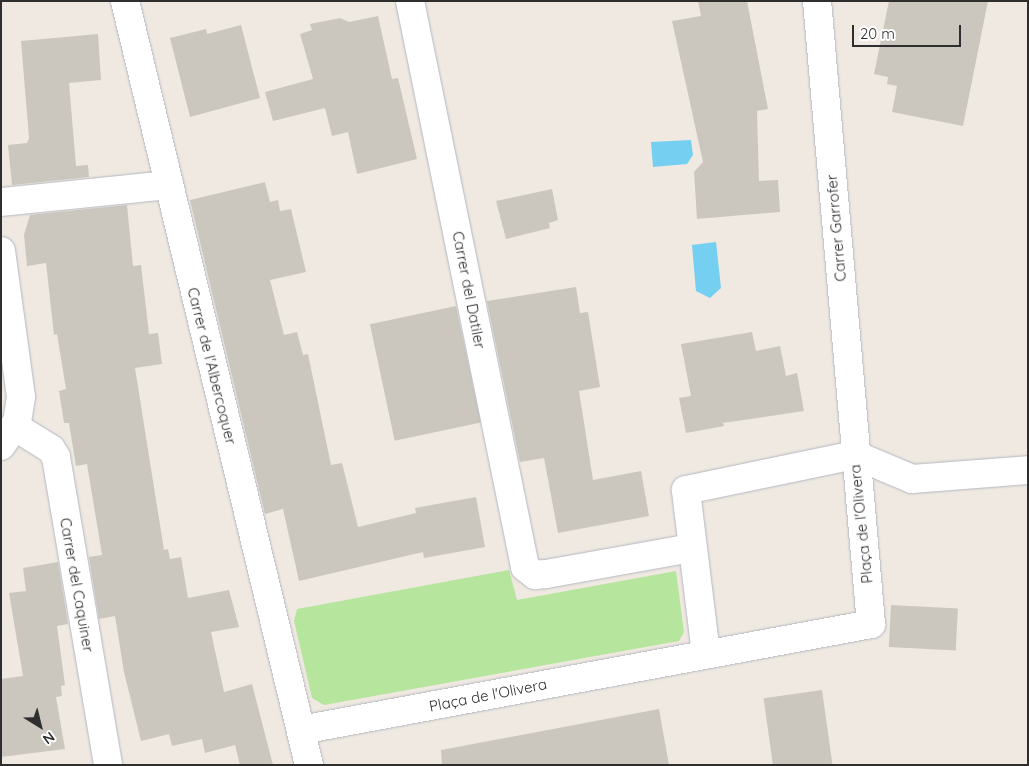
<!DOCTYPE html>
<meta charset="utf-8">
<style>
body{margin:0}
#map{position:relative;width:1029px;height:766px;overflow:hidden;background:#efe9e1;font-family:Quicksand,sans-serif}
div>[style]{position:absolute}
.green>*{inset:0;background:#b6e59e}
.water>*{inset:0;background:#75cff0}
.building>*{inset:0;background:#cbc7bf;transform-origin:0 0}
.roads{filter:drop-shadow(0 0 1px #b4b7c1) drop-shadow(0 0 1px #b4b7c1)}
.minor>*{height:28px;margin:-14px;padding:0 14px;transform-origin:14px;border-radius:14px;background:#fff}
span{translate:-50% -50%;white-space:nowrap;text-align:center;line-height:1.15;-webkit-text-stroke:4px #fff;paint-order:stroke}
.street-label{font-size:15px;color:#2e2e2e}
.frame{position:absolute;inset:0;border:2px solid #2e2e2e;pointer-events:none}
.north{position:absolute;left:15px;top:701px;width:50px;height:50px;-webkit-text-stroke:4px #fff;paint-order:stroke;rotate:144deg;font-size:14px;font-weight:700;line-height:20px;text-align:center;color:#2e2e2e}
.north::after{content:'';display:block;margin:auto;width:18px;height:22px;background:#2e2e2e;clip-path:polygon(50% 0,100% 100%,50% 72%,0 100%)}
.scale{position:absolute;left:852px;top:25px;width:109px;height:22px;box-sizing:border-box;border:2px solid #2e2e2e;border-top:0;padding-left:6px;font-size:15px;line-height:18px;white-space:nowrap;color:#2e2e2e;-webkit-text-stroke:4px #fff;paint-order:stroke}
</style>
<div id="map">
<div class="green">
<div style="clip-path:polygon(509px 570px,517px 600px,676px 571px,684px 632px,679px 641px,324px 705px,312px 698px,294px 621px,297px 609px)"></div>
</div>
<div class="water">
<div style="clip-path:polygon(691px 140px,693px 155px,687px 164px,653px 167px,651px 142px)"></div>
<div style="clip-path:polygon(716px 242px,721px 288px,710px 298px,696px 291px,692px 245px)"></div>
</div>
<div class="building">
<div style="clip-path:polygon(698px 1px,747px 1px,768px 109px,757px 111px,759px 181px,778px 180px,780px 212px,697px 219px,694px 172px,703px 162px,672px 21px,701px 16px)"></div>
<div style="clip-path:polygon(889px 1px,988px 1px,963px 126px,892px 112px,897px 86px,887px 84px,888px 77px,874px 74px)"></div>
<div style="clip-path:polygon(378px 16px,392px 79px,398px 78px,417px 159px,357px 174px,348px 132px,332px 136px,325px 108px,273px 121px,265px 92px,313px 79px,300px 34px,312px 30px,310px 24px,340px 18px,349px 22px)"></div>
<div style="clip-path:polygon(241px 25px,260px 98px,190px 117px,170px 38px,206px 29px,207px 34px)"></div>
<div style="clip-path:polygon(98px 34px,101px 80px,69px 83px,76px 166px,88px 165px,89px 177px,12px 185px,8px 145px,27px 143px,29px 138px,21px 41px)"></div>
<div style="clip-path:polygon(265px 182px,270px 202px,278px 200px,280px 211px,291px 209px,306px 272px,270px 280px,284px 335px,297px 332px,303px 355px,308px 354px,331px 465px,342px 463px,358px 527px,416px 513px,415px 508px,476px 497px,485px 547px,424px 558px,423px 552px,299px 581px,283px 509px,265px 514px,190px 200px)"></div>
<div style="clip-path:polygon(552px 189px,558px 220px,549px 223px,550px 228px,506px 239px,496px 201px)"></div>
<div style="clip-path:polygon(127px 205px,133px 266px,141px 265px,149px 334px,158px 333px,162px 364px,135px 368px,164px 550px,168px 549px,170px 559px,181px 557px,188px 598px,229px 590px,239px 627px,211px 632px,224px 692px,252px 684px,273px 765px,240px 765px,235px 745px,205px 753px,202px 739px,172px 746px,169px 734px,141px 741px,124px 672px,115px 616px,99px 619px,89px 557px,102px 555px,87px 464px,76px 466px,69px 423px,64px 423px,59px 391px,66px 389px,57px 334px,54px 335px,46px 263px,27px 266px,24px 235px,30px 215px)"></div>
<div style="clip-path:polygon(576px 287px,580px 313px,588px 312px,600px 387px,579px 391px,593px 480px,641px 471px,649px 516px,558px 533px,544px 458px,520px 462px,487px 301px)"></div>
<div style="left:456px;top:306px;width:119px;height:88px;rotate:78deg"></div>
<div style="clip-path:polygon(752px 332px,756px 351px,780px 346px,786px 376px,797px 373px,804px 411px,723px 423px,724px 426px,686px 433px,679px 398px,691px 396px,681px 344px)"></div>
<div style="clip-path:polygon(58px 562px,68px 624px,57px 626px,65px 685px,61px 686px,62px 696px,56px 697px,65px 749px,1px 757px,1px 679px,23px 676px,9px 593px,26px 591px,23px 568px)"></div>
<div style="left:891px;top:605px;width:67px;height:42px;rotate:3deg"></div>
<div style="left:822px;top:690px;width:76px;height:59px;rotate:82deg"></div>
<div style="clip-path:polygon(659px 709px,669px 765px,442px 765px,441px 750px)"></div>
</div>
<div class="roads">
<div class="minor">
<div style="left:125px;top:1px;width:786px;rotate:76.46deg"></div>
<div style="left:410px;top:1px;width:578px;rotate:78.51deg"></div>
<div style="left:525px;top:567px;width:13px;rotate:39deg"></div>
<div style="left:535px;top:575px;width:11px;rotate:-5deg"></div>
<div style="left:546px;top:574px;width:148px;rotate:-10.1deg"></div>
<div style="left:1px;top:202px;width:169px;rotate:-5.8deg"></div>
<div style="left:1px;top:251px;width:147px;rotate:82.2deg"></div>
<div style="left:21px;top:397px;width:26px;rotate:99deg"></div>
<div style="left:17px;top:423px;width:28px;rotate:125deg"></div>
<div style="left:14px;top:426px;width:44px;rotate:31.9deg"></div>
<div style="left:51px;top:449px;width:9px;rotate:58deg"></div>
<div style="left:56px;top:457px;width:312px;rotate:80.4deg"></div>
<div style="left:855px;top:455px;width:62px;rotate:22.8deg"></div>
<div style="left:912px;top:479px;width:116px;rotate:-4.4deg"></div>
<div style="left:706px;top:654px;width:165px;rotate:-97deg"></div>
<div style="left:686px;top:490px;width:173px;rotate:-11.7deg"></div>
<div style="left:301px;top:730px;width:580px;rotate:-10.53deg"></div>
<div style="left:871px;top:624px;width:625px;rotate:-94.95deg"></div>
</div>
</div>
<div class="street-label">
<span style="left:836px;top:228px;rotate:-95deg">Carrer Garrofer</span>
<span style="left:469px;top:290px;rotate:79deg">Carrer del Datiler</span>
<span style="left:212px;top:366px;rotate:76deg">Carrer de l'Albercoquer</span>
<span style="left:861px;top:524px;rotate:-96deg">Plaça de l'Olivera</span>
<span style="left:77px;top:585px;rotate:80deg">Carrer del Caquiner</span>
<span style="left:488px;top:695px;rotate:-11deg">Plaça de l'Olivera</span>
</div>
<div class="frame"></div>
<div class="north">N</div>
<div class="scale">20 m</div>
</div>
